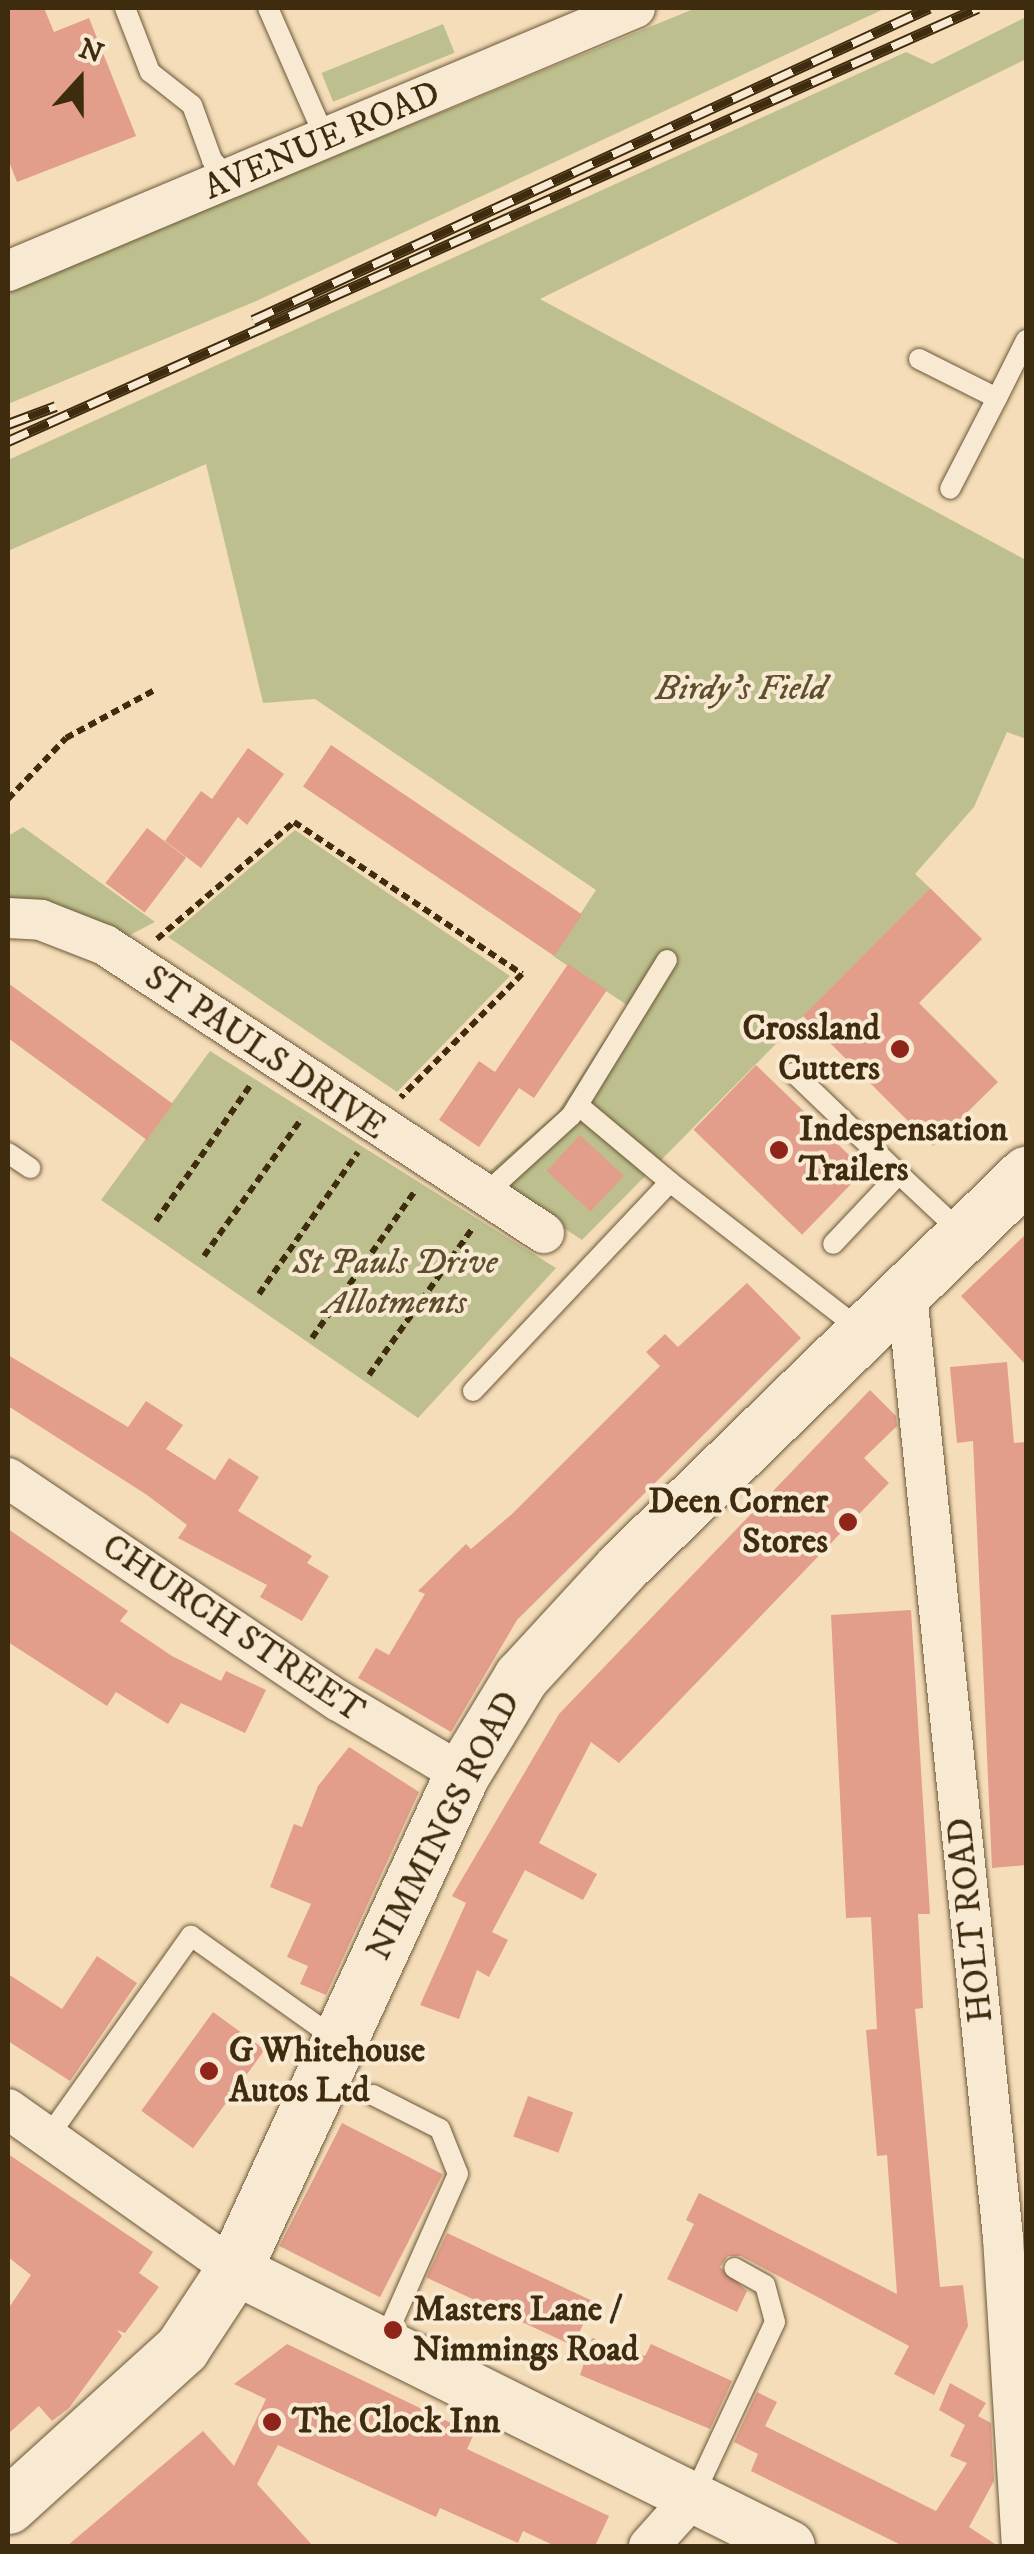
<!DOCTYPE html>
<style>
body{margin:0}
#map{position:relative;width:1034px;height:2554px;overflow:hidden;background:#f5ddb9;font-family:"IM FELL DW Pica",serif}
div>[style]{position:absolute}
.green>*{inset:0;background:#bdc08e;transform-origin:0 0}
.building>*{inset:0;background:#e29e8a;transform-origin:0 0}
.path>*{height:6px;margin-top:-3px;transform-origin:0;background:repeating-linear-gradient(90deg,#3f2b0d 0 8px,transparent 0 13px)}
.roads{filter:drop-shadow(0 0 2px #6c5838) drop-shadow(0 0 2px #6c5838)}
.service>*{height:20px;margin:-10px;padding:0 10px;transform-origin:10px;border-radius:10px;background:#f8e9d2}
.minor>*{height:40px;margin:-20px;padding:0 20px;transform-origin:20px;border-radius:20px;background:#f8e9d2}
.tertiary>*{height:50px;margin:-25px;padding:0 25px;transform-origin:25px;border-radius:25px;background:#f8e9d2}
.secondary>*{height:55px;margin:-27.5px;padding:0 27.5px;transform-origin:27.5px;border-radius:27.5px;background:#f8e9d2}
.rail>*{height:11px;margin-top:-5.5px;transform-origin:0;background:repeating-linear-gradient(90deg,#f8e9d2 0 22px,#3f2b0d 0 44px);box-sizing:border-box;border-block:2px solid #3f2b0d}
.dots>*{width:28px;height:28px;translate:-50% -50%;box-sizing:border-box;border:5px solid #f8e9d2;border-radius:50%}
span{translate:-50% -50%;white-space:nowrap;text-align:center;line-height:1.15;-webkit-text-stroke:8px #f8e9d2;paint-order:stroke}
.street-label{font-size:35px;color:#3f2b0d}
.park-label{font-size:35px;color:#5e502d;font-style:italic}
.poi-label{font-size:35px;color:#3f2b0d;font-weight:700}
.right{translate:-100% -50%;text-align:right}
.left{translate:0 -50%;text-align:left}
.frame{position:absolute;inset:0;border:10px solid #3f2b0d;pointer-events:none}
.north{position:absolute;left:30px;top:30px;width:100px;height:100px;-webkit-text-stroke:8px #f8e9d2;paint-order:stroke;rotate:21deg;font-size:28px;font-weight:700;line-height:40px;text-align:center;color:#3f2b0d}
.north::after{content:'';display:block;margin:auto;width:35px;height:45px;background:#3f2b0d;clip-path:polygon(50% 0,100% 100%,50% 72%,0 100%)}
</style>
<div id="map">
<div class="green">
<div style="clip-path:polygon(696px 8px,886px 8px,254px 302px,8px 404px,8px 290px)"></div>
<div style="clip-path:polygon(1026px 17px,1026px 59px,540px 299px,1026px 560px,1026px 739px,1007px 732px,974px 807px,915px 874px,930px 888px,582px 1240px,484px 1176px,557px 1113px,627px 1005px,553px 956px,596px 890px,315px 699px,263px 703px,206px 464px,8px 551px,8px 460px,906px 52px,932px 64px)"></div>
<div style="left:443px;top:24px;width:31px;height:131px;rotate:68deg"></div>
<div style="clip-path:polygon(23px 827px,155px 922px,124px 938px,8px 899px,8px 836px)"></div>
<div style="clip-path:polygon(295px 830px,510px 976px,397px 1092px,168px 937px)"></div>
<div style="clip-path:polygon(210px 1051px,556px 1268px,418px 1418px,101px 1200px)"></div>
</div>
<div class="building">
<div style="clip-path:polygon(8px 8px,44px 8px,54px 32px,89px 18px,136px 136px,17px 182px,8px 159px)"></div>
<div style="left:331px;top:745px;width:303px;height:50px;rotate:34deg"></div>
<div style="clip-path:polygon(248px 748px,284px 774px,247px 825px,238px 817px,201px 868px,165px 841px,201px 791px,212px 799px)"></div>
<div style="left:147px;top:828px;width:49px;height:69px;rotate:37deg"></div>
<div style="clip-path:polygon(930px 888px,982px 939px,919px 1003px,998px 1082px,933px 1146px,803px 1016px)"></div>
<div style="clip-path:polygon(568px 964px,607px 990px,534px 1098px,519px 1088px,479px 1147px,439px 1120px,479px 1061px,495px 1072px)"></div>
<div style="clip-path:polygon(8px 983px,173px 1104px,147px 1140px,8px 1038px)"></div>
<div style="left:756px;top:1065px;width:151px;height:90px;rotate:44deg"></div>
<div style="left:580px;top:1135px;width:60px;height:49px;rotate:43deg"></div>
<div style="clip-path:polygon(1026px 1234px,1026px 1365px,961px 1296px)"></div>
<div style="clip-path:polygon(747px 1283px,801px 1338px,517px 1620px,451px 1732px,358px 1678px,376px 1648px,389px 1655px,425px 1594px,418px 1591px,466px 1544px,471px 1549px,512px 1514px,660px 1366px,646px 1352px,665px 1334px,678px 1347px)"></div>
<div style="clip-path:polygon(8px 1355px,128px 1427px,146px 1401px,183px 1425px,166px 1449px,215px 1480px,229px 1458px,259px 1477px,238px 1511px,312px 1556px,307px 1563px,329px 1576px,302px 1621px,260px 1597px,267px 1585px,178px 1538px,187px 1525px,147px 1495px,8px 1406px)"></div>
<div style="clip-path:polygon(1007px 1362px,1014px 1443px,1026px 1442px,1026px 1865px,992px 1868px,973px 1441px,957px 1443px,950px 1367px)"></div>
<div style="clip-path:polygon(870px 1390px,896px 1416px,897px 1426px,864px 1458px,889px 1483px,619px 1763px,591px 1742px,539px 1843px,597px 1874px,583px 1900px,525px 1870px,492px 1932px,508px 1940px,489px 1977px,477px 1970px,459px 2019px,420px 2005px,466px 1903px,452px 1896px,559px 1714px)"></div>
<div style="clip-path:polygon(8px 1529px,128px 1611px,120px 1621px,172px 1656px,221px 1681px,226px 1671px,266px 1690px,245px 1733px,181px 1703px,168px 1724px,116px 1692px,107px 1706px,8px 1642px)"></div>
<div style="clip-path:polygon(911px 1610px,930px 1914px,918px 1914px,923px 2008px,915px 2009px,940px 2287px,963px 2285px,968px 2326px,934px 2395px,894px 2374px,909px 2346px,741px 2256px,728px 2256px,720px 2267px,747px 2291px,737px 2312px,667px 2279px,694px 2224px,686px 2220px,699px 2193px,897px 2294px,887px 2155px,877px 2156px,866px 2030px,877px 2029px,871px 1917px,846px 1918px,831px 1615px)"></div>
<div style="clip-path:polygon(349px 1747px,419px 1792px,326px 1995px,300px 1984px,308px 1966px,287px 1957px,311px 1904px,270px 1887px,294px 1824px,302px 1827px,318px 1786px)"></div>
<div style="clip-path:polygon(97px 1956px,137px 1983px,70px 2081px,8px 2041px,8px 1974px,62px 2009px)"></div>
<div style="left:213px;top:2012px;width:64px;height:122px;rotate:36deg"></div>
<div style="left:528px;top:2096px;width:48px;height:43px;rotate:20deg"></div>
<div style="left:342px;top:2123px;width:113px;height:138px;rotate:27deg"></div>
<div style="clip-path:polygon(8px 2154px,153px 2252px,139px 2273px,159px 2287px,125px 2333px,117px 2330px,122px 2336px,69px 2408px,52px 2421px,39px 2406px,8px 2434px,8px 2309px,31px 2275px,8px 2257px)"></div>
<div style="left:447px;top:2233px;width:162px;height:49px;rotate:25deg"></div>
<div style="clip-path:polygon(592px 2338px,645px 2356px,651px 2344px,732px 2381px,710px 2429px,580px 2375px)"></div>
<div style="clip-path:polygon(287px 2344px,474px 2434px,467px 2449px,609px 2516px,595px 2546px,555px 2546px,523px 2531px,518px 2543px,440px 2508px,436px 2517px,278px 2445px,257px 2484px,313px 2546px,67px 2546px,203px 2431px,234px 2466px,266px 2399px,234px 2384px)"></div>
<div style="clip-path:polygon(950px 2383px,986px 2403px,978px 2416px,991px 2423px,994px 2481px,969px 2527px,998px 2546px,903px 2546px,751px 2471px,758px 2454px,734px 2442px,757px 2392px,777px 2402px,765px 2426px,936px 2511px,967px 2463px,950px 2456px,965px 2425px,939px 2410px)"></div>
</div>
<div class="path">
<div style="left:8px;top:799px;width:84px;rotate:-46.4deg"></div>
<div style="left:66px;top:738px;width:99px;rotate:-28.4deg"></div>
<div style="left:157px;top:939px;width:180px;rotate:-40.5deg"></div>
<div style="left:294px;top:822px;width:274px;rotate:33.7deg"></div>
<div style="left:522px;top:974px;width:173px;rotate:134.5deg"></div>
<div style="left:156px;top:1221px;width:168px;rotate:-55.2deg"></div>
<div style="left:204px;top:1256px;width:169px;rotate:-54.6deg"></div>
<div style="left:259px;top:1294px;width:173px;rotate:-55.1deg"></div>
<div style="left:312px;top:1338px;width:179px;rotate:-55deg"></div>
<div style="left:369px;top:1375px;width:179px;rotate:-54.8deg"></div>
</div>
<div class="roads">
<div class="service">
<div style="left:125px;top:8px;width:69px;rotate:68.7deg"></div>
<div style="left:150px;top:72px;width:53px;rotate:38.2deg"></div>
<div style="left:192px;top:105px;width:59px;rotate:70deg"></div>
<div style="left:212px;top:160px;width:27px;rotate:48deg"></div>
<div style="left:268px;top:8px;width:144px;rotate:66.3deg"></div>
<div style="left:919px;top:359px;width:87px;rotate:26.6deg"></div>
<div style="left:997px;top:398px;width:102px;rotate:117.3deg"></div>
<div style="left:997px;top:398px;width:65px;rotate:-63.4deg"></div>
<div style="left:794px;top:1073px;width:146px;rotate:43.9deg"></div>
<div style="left:899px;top:1174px;width:96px;rotate:133.3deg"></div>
<div style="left:8px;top:1153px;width:27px;rotate:34deg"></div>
<div style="left:899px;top:1174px;width:88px;rotate:43.2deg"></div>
<div style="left:670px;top:1182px;width:243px;rotate:37.8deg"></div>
<div style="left:483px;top:1196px;width:119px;rotate:-42.3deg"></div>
<div style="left:571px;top:1116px;width:183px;rotate:-58.4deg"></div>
<div style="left:473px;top:1391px;width:287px;rotate:-46.7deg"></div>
<div style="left:670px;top:1182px;width:120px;rotate:-140.1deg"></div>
<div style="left:373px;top:2095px;width:75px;rotate:26.9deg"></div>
<div style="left:440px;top:2129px;width:48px;rotate:68.2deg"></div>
<div style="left:458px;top:2174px;width:185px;rotate:113.9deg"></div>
<div style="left:48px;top:2137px;width:247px;rotate:-54.6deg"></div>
<div style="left:191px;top:1936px;width:178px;rotate:35.4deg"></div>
<div style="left:693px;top:2497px;width:193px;rotate:-64.9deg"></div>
<div style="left:775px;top:2322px;width:38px;rotate:-105deg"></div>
<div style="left:765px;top:2285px;width:35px;rotate:-151deg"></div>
</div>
<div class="minor">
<div style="left:8px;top:271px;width:680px;rotate:-22.76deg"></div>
<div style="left:8px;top:918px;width:33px;rotate:3deg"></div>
<div style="left:41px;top:920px;width:69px;rotate:21.3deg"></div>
<div style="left:105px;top:945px;width:525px;rotate:33.27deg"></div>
<div style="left:907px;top:1294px;width:948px;rotate:84.19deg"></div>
<div style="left:1003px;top:2237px;width:310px;rotate:86.5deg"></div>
<div style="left:8px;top:1478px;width:399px;rotate:34deg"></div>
<div style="left:339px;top:1701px;width:143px;rotate:30.7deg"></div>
<div style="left:8px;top:2109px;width:277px;rotate:35.3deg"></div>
<div style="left:649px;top:2546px;width:64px;rotate:-48.1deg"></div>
</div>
<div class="tertiary">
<div style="left:234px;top:2269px;width:621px;rotate:26.48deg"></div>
</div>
<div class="secondary">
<div style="left:8px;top:2506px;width:235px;rotate:-42.2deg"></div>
<div style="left:182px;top:2348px;width:95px;rotate:-56.6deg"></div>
<div style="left:234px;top:2269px;width:545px;rotate:-65.27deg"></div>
<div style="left:462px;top:1774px;width:114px;rotate:-58.7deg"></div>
<div style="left:521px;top:1677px;width:149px;rotate:-47.4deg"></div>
<div style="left:622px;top:1567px;width:564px;rotate:-44.21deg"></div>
</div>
</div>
<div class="rail">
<div style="left:253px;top:320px;width:745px;rotate:-24.78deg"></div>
<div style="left:8px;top:424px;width:51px;rotate:-20.6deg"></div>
<div style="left:8px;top:441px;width:1062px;rotate:-24.06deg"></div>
</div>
<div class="dots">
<div style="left:900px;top:1049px;background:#8f2418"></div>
<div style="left:779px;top:1150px;background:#8f2418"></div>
<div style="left:848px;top:1522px;background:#8f2418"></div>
<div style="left:209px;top:2071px;background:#8f2418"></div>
<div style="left:393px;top:2330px;background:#8f2418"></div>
<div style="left:272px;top:2422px;background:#8f2418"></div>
</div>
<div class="street-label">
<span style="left:322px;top:141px;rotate:-23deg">AVENUE ROAD</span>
<span style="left:265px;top:1053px;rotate:34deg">ST PAULS DRIVE</span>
<span style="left:233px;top:1629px;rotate:34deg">CHURCH STREET</span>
<span style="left:444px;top:1826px;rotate:-63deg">NIMMINGS ROAD</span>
<span style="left:971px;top:1920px;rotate:-96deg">HOLT ROAD</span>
</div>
<div class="park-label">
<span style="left:741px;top:689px">Birdy's Field</span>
<span style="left:395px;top:1283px">St Pauls Drive<br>Allotments</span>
</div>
<div class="poi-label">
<span class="right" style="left:880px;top:1049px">Crossland<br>Cutters</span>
<span class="left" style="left:799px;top:1150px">Indespensation<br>Trailers</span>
<span class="right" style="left:828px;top:1522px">Deen Corner<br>Stores</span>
<span class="left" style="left:229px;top:2071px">G Whitehouse<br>Autos Ltd</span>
<span class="left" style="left:413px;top:2330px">Masters Lane /<br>Nimmings Road</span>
<span class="left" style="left:292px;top:2422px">The Clock Inn</span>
</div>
<div class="frame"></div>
<div class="north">N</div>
</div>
